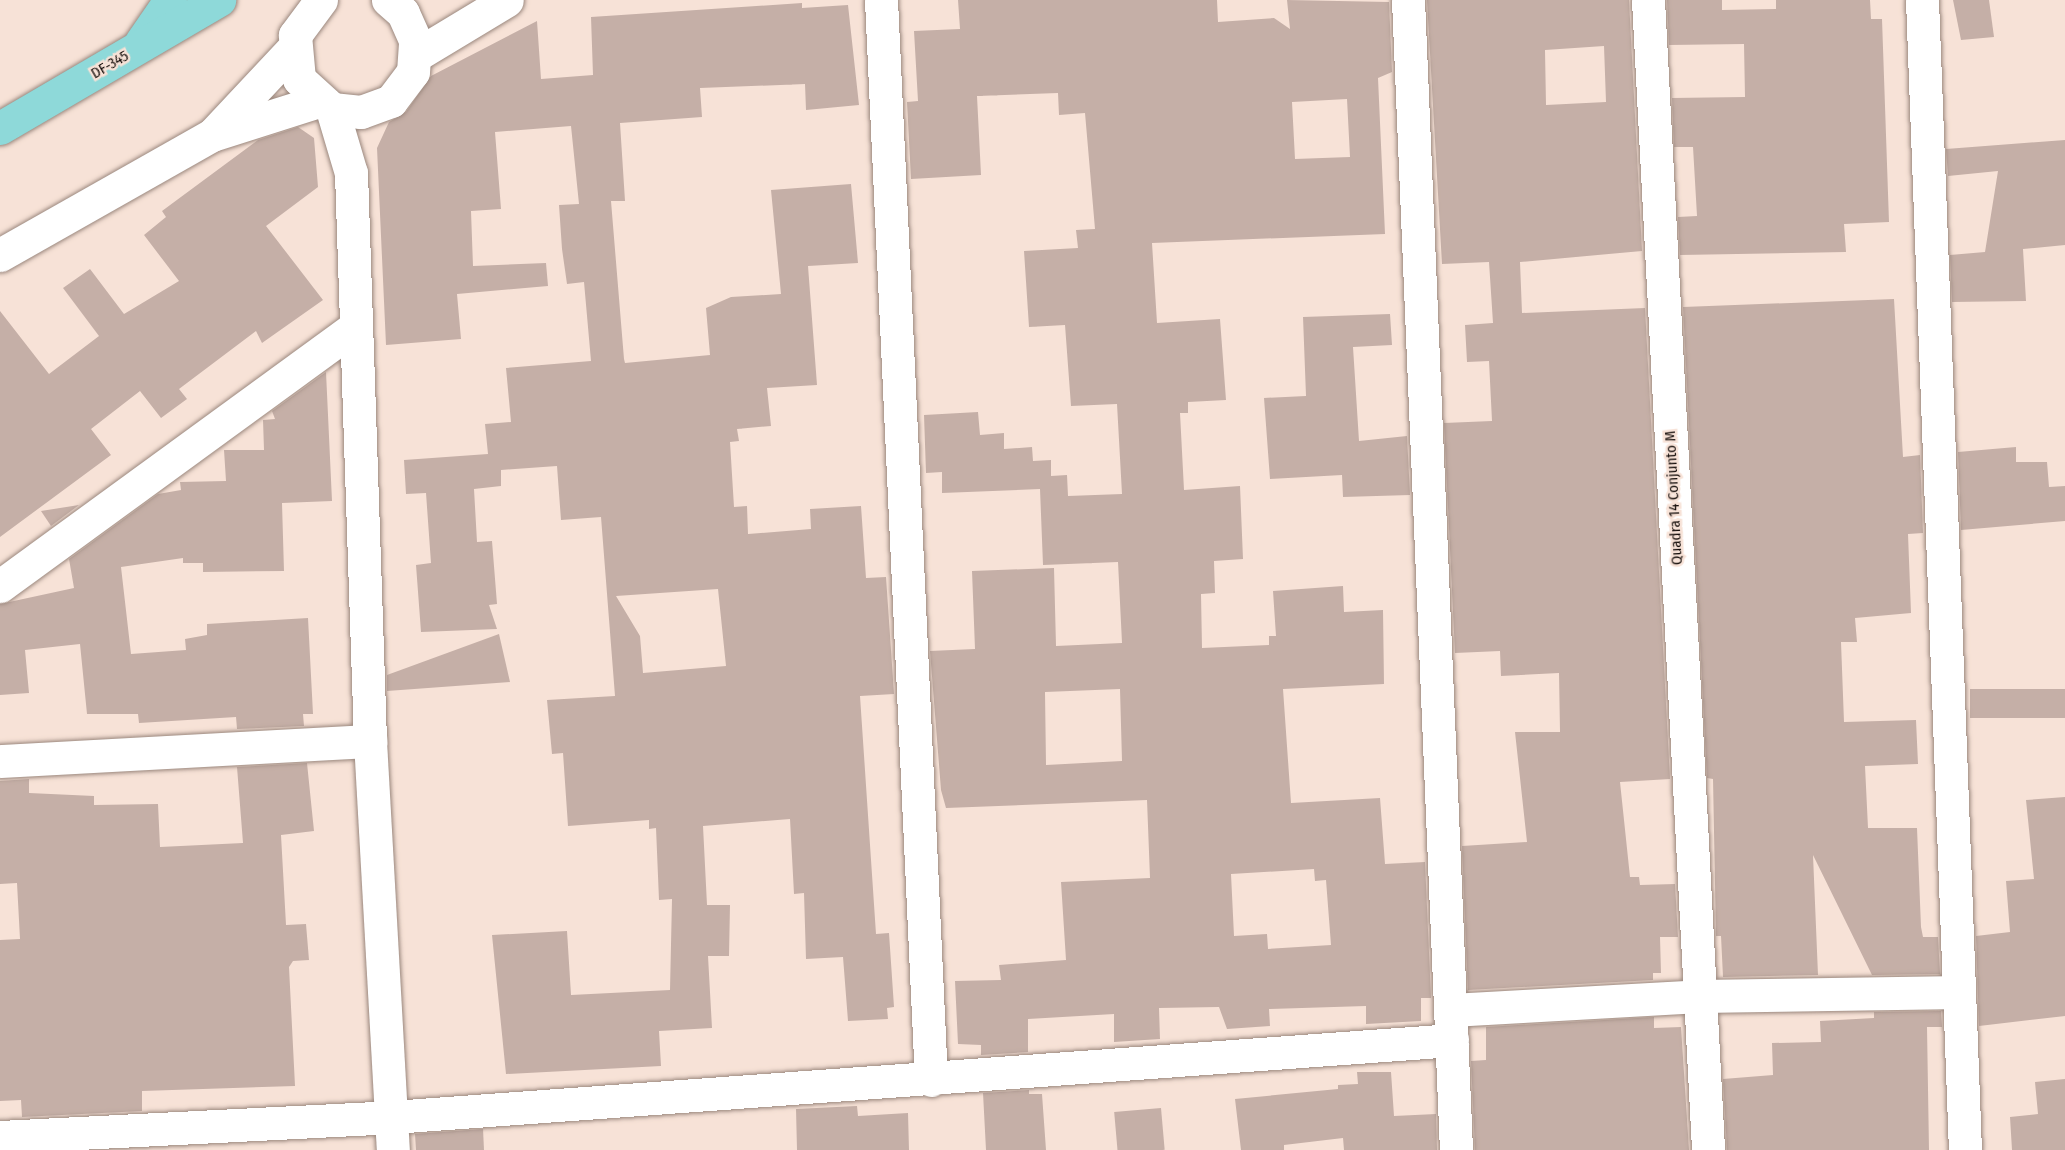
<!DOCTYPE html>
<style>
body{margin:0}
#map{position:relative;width:2065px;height:1150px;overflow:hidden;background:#f7e2d7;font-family:"Fira Sans Condensed",sans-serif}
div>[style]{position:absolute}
.building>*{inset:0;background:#c5afa7;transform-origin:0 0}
.roads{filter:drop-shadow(0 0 2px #9a877d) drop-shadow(0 0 2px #9a877d)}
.minor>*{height:33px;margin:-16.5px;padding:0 16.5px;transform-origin:16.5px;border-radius:16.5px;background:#fff}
.major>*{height:33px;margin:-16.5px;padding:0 16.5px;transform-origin:16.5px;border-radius:16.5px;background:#8ed9d9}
span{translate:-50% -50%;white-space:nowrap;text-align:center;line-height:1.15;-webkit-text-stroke:5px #f7e2d7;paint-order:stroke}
.street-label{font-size:15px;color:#140d0a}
</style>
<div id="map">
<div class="building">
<div style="clip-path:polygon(evenodd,958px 0,1217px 0,1218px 22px,1274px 18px,1290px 29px,1287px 0,1389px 2px,1392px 72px,1378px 78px,1385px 234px,1152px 243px,1157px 323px,1220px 319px,1226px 400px,1188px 402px,1188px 413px,1180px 413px,1184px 490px,1240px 486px,1243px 559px,1214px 561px,1215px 593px,1201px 594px,1202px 648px,1269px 645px,1269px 636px,1276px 636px,1273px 591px,1343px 586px,1344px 612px,1383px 610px,1384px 684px,1283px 689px,1291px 803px,1380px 798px,1385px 864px,1425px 862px,1431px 998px,1421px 998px,1421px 1021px,1366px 1024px,1366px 1006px,1269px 1009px,1270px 1026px,1227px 1029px,1219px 1007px,1159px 1008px,1160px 1039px,1114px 1042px,1114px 1014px,1028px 1019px,1028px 1052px,981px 1055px,981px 1045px,958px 1044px,955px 981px,1001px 980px,999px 965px,1066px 960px,1061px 882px,1150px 878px,1147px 800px,946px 808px,941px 790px,930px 651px,975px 649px,972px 571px,1054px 568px,1056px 646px,1122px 643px,1118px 562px,1043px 565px,1040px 489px,942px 493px,942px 472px,926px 473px,924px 415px,978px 412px,980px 435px,1004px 433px,1004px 449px,1032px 447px,1033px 461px,1051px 460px,1051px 476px,1067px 475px,1068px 496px,1122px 494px,1117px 404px,1071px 406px,1065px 325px,1029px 327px,1024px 251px,1078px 248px,1076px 230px,1095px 229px,1085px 113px,1059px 115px,1058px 93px,977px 96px,981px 175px,911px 179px,907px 102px,918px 101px,914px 31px,960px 29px,958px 0,1347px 99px,1350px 157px,1295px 159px,1292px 102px,1347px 99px,958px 0,1120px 689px,1122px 761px,1046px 765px,1045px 692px,1120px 689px,958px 0,1314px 869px,1315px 881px,1326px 880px,1331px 945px,1268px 949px,1267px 934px,1234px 936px,1231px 874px,1314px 869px)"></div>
<div style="clip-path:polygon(evenodd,1427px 0,1629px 0,1642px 251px,1520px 262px,1522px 313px,1645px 308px,1670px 779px,1620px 782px,1630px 877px,1639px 877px,1640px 885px,1675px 884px,1678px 937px,1660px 937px,1661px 973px,1653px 973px,1653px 980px,1468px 990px,1462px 846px,1527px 842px,1515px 732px,1560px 732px,1559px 673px,1501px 676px,1500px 651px,1455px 653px,1444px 423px,1492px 421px,1489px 361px,1467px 362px,1465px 325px,1493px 323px,1489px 262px,1442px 264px,1427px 0,1604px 46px,1606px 102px,1546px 105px,1545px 50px,1604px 46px)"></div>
<div style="clip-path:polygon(1667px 0,1722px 0,1722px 10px,1776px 9px,1776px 0,1870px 0,1871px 19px,1882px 19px,1889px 222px,1844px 224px,1846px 252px,1680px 255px,1678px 217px,1697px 216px,1693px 147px,1674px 147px,1672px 98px,1745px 97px,1744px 44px,1669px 45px)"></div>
<div style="clip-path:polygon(1953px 0,1989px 0,1994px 37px,1961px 40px)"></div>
<div style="clip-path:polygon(evenodd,802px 3px,802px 8px,848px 5px,859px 105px,806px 110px,805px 84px,700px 88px,702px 117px,620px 123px,625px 201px,611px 201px,624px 359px,625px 363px,710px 355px,706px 308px,731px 297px,781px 294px,771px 190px,851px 184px,858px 263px,808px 266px,817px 385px,767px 388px,771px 426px,737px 429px,739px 441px,730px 442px,734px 507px,747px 506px,748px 534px,811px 529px,810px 509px,861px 506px,866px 578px,886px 577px,894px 694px,860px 696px,876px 934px,889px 933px,894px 1007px,887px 1008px,888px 1019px,848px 1021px,843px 957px,806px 959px,804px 893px,794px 894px,790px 819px,703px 826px,707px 905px,730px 905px,729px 956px,708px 956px,712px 1028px,659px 1031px,661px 1066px,506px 1074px,492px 935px,567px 931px,571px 995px,670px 990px,672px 899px,659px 900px,656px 828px,649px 829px,649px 820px,568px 826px,563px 753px,552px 754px,547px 700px,615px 696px,601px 517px,561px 520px,557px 466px,501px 470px,501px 486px,474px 489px,477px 542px,492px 541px,497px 604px,489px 605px,497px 629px,421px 632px,416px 565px,431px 563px,426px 493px,406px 494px,404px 460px,488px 454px,485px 424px,511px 422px,506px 368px,591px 361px,584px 282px,567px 284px,562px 249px,559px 205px,579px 204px,571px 126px,495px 132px,501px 209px,471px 211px,473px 266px,546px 263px,548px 286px,457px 294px,461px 339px,386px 345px,377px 148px,389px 122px,406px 112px,431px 76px,537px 21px,541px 79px,593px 75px,591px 17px,802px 3px,718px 589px,726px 666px,643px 673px,640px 636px,616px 596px,718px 589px)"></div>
<div style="clip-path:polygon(298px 127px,314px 138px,318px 187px,266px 226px,323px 300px,262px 343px,256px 331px,179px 389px,187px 399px,161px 418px,140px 391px,91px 429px,111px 455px,0 537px,0 311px,49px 374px,99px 336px,63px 288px,90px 269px,124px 314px,179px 281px,144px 235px,166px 217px,162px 211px,258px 140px)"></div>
<div style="clip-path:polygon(2065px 140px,2065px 245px,2023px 249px,2026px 301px,1952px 302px,1950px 255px,1985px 252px,1998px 171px,1948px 176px,1946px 149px)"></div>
<div style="clip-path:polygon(1894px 299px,1903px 457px,1920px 455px,1923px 533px,1908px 534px,1911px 613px,1855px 618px,1857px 642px,1841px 642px,1844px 722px,1916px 720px,1918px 764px,1865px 766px,1868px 828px,1917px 828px,1921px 927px,1923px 937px,1938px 937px,1940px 974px,1872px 975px,1813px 855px,1818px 975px,1723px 977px,1721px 936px,1716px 936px,1713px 779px,1707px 778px,1683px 307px)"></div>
<div style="clip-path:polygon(1390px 314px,1392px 345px,1353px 347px,1359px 441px,1407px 436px,1410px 495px,1343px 497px,1342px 475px,1270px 479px,1264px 398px,1306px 396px,1303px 317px)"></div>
<div style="clip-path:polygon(326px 372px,332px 501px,282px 503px,284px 571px,203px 572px,203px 563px,183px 563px,183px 558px,121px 567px,131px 654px,186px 650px,185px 639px,207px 635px,207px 624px,308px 618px,313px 714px,303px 714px,304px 726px,237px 729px,236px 717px,139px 723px,138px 714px,87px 714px,80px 644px,25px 650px,29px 693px,0 695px,0 604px,74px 588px,69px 559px,158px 494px,181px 490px,180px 482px,226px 481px,224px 450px,264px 450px,263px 420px,275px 419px,272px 411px)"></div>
<div style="clip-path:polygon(2016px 447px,2016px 462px,2047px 462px,2049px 487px,2065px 486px,2065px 521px,1961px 530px,1958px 452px)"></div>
<div style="clip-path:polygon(79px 505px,51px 526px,41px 511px)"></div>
<div style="clip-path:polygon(499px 634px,510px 682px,387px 691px,387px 675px)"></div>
<div style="left:2065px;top:689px;width:29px;height:95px;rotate:90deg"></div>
<div style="clip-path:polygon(307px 763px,314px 831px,281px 835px,286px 925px,306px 924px,309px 960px,293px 961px,289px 967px,295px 1086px,142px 1091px,142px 1111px,22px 1117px,21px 1100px,0 1101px,0 940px,20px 939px,17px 883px,0 884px,0 781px,29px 779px,29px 793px,94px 796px,94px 805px,158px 804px,160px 847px,243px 843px,237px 767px)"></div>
<div style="clip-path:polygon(2065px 797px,2065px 1016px,1979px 1026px,1976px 936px,2010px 932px,2006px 881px,2034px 879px,2026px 800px)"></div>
<div style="clip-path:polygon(1941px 1011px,1942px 1027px,1927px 1027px,1929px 1150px,1727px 1150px,1723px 1079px,1773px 1075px,1772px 1043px,1821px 1042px,1820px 1021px,1874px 1018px,1874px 1012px)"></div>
<div style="clip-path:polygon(1654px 1017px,1654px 1028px,1681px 1027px,1689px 1150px,1475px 1150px,1471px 1061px,1486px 1060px,1486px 1027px)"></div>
<div style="clip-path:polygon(1357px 1072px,1391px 1072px,1394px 1116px,1436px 1114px,1437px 1150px,1344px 1150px,1343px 1138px,1284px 1145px,1284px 1150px,1241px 1150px,1235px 1099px,1338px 1089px,1338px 1085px,1358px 1084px)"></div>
<div style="clip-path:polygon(2065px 1079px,2065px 1150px,2012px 1150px,2010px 1117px,2038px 1114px,2035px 1082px)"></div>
<div style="clip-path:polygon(1029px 1090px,1029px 1094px,1042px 1094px,1046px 1150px,986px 1150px,983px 1093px)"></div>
<div style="clip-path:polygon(857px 1106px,858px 1116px,908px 1113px,909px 1150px,797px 1150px,796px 1109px)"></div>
<div style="left:1161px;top:1108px;width:42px;height:47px;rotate:85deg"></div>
<div style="clip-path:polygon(483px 1129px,484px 1150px,416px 1150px,415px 1134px)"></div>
</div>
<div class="roads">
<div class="minor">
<div style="left:321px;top:0;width:44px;rotate:126.6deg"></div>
<div style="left:295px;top:35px;width:44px;rotate:84.8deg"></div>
<div style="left:299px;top:79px;width:45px;rotate:42.3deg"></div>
<div style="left:332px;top:109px;width:29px;rotate:6deg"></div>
<div style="left:361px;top:112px;width:32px;rotate:-20deg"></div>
<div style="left:391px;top:101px;width:36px;rotate:-53deg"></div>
<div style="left:413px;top:72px;width:32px;rotate:-86deg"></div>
<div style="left:415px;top:40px;width:30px;rotate:-114deg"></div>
<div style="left:403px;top:13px;width:20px;rotate:-139deg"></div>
<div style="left:881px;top:0;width:1081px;rotate:87.35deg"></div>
<div style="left:1408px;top:0;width:1151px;rotate:87.61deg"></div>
<div style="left:1648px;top:0;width:1152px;rotate:87.01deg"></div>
<div style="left:1922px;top:0;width:1151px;rotate:87.86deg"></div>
<div style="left:416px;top:55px;width:106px;rotate:-31.1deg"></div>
<div style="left:332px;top:109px;width:67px;rotate:73.5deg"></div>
<div style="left:351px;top:173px;width:568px;rotate:88.08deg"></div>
<div style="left:370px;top:741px;width:410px;rotate:86.8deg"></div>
<div style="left:213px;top:134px;width:115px;rotate:-46.8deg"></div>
<div style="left:0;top:255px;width:244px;rotate:-29.5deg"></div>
<div style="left:212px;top:135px;width:112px;rotate:-17.6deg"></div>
<div style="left:0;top:586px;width:436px;rotate:-36.1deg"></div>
<div style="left:0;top:761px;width:371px;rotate:-3.1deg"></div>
<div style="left:1451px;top:1010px;width:249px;rotate:-3.2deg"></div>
<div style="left:1700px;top:996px;width:259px;rotate:-0.9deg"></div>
<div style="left:0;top:1137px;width:393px;rotate:-2.9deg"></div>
<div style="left:392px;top:1117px;width:1063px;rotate:-4.15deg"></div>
</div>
<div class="major">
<div style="left:141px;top:42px;width:51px;rotate:-55.4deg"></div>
<div style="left:0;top:128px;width:254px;rotate:-30.3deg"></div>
</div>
</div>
<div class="street-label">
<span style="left:110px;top:65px;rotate:-30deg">DF-345</span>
<span style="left:1674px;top:498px;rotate:-93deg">Quadra 14 Conjunto M</span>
</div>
</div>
